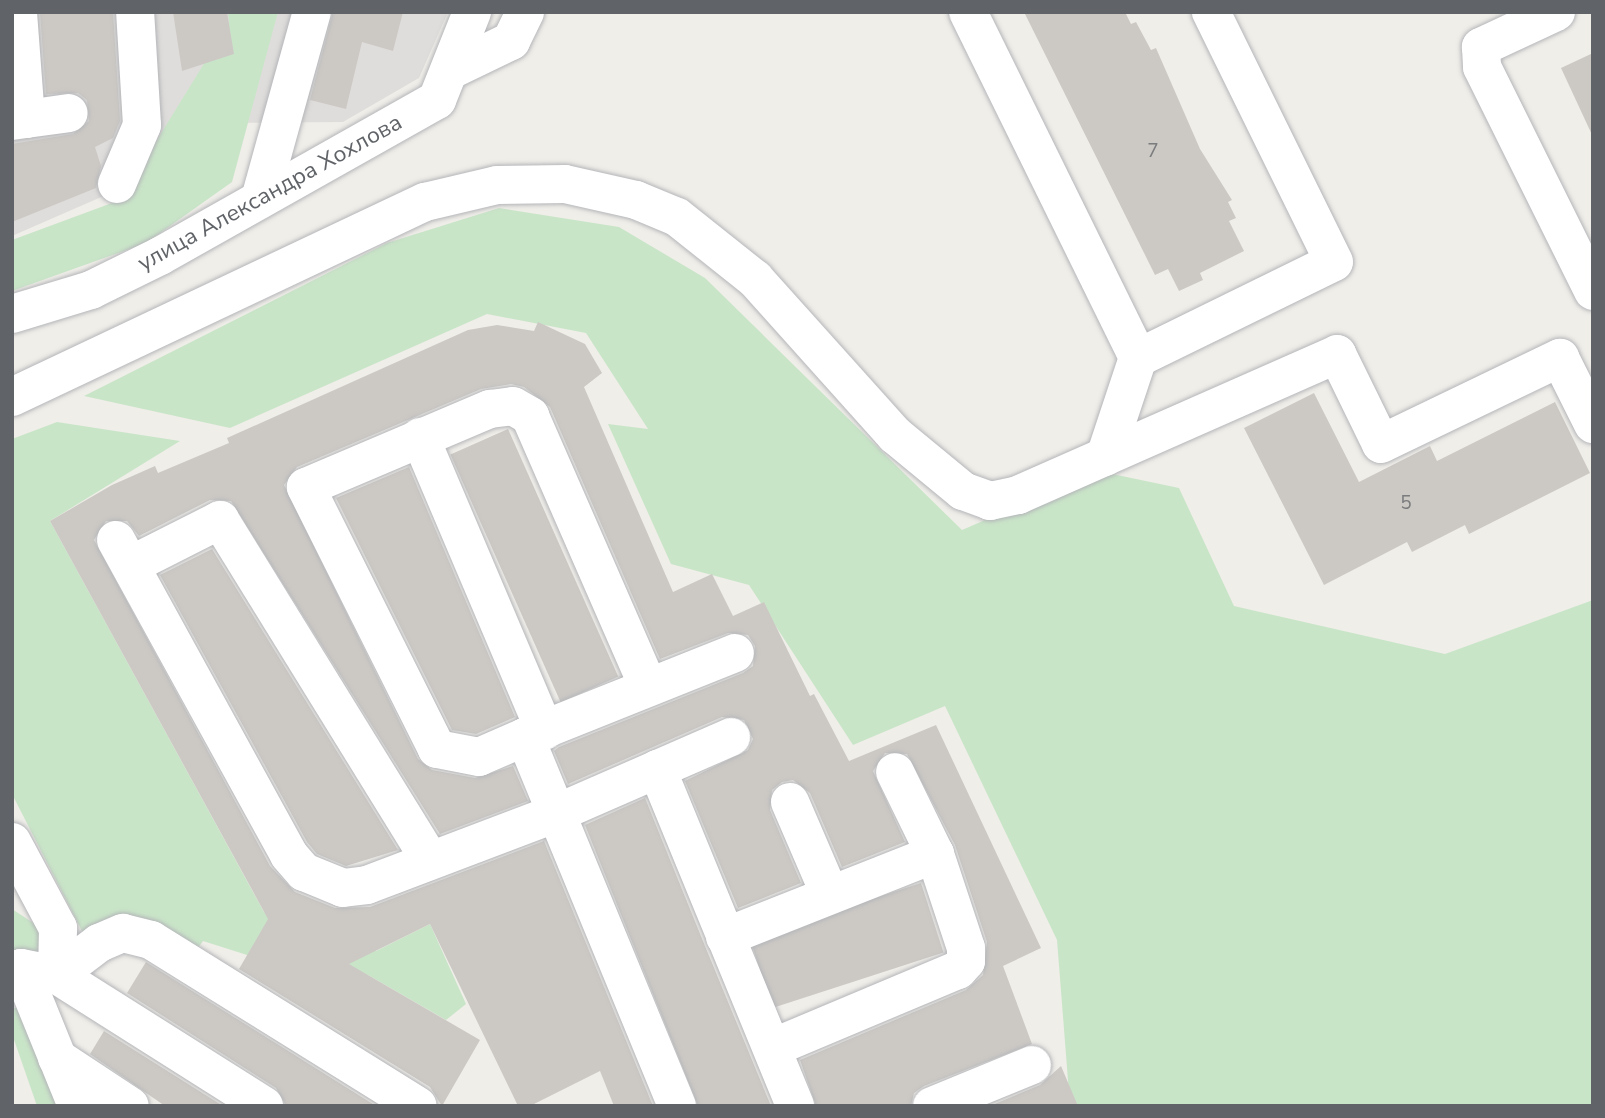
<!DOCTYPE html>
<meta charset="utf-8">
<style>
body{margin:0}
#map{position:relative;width:1605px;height:1118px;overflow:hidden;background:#f0eee9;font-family:"Nunito Sans",sans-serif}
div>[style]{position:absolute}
.industrial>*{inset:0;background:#dfdddb}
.green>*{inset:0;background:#c9e5c8}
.building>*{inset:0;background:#ccc9c5;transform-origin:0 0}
.roads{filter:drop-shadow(0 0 2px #b4b5b9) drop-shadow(0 0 2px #b4b5b9)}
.minor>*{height:38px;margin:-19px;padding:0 19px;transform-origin:19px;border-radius:19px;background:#fff}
span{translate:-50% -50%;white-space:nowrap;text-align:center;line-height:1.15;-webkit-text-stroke:6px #fff;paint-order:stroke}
.number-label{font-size:19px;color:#7b7c7e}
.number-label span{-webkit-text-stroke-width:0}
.street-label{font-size:23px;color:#606367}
.frame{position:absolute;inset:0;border:14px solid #606367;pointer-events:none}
</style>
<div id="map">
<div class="industrial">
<div style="clip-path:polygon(12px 12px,448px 12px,419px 78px,343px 122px,204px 123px,186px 160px,12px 236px)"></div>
</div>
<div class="green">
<div style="clip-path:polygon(228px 12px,278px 12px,232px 182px,146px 243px,12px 291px,12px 240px,120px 200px,229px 23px)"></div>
<div style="clip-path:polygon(499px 208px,619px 227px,705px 278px,962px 530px,1098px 471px,1179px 488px,1234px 606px,1445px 654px,1593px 600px,1593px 1106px,1070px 1106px,1057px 940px,945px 706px,853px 745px,749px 585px,671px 564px,608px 424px,648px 429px,586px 333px,487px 314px,230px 428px,84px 396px,387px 243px)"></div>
<div style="clip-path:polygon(57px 422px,180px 441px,50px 521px,264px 912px,296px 932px,376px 951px,430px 924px,466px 1004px,446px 1020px,368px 975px,247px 955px,203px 941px,195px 952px,84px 935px,12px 794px,12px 439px)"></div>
<div style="clip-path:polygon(12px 909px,41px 928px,47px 942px,37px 957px,25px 958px,12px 950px)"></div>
<div style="clip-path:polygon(18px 1007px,59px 1106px,37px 1106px,12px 1034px,12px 1009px)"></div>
</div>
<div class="building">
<div style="clip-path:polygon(40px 12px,113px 12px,120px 121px,113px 138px,95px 147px,101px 166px,96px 188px,12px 222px,12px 144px,73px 134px,89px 121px,87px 100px,78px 93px,46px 94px)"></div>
<div style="clip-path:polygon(173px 12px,227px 12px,234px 54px,182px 71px)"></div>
<div style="clip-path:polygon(333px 12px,403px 12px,393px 51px,362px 42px,346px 109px,310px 100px)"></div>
<div style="clip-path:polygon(1024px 12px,1125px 12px,1131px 24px,1136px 22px,1151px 50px,1156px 48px,1200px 149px,1232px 200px,1228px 202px,1236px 218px,1229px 221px,1244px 251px,1200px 273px,1203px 280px,1179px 291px,1168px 269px,1155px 275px)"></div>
<div style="clip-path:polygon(1593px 53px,1593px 137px,1561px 68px)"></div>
<div style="clip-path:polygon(538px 322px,585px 344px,602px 373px,584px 387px,673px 592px,712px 574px,733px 616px,764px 602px,810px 696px,814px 694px,849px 761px,936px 725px,1041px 948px,1003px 966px,1032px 1044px,924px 1086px,914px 1093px,911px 1106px,816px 1106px,800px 1060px,966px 990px,983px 975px,987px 942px,955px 845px,907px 754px,885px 753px,873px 771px,905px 842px,842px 867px,810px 793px,793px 780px,782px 782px,772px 790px,770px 810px,801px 883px,738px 908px,685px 781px,748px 750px,753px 739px,744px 720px,722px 717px,568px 784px,554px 751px,559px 747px,743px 673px,753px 666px,755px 646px,748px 635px,728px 633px,660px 659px,550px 407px,524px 387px,511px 384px,481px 389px,297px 467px,284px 485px,418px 759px,432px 770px,475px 778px,513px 766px,528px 801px,440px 834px,231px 501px,210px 500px,139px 536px,127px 521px,106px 521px,94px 540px,270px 866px,295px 892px,335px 908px,370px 907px,544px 841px,653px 1106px,614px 1106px,600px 1071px,530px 1106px,518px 1106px,430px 924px,349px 964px,480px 1040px,442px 1106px,430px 1087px,239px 969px,268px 919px,50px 521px,112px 485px,155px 466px,158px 473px,229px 443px,227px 438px,468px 330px,497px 325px,534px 331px)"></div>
<div style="clip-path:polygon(1314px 393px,1359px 482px,1430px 446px,1437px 461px,1555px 402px,1590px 473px,1469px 534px,1465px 525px,1412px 552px,1407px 542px,1324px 585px,1244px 428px)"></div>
<div style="left:508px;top:429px;width:271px;height:63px;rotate:66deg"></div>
<div style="clip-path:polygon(409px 467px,515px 717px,476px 734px,452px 730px,336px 498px)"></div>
<div style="clip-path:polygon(212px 549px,398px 850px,346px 866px,317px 854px,307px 842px,160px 575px)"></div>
<div style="clip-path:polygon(645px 798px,705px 946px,771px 1106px,698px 1106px,585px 825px)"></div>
<div style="left:921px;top:883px;width:73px;height:180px;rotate:72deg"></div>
<div style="clip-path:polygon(146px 962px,376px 1106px,286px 1106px,276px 1088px,127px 993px)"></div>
<div style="clip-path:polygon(104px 1031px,223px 1106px,165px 1106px,90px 1054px)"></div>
<div style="clip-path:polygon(1061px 1066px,1078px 1106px,990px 1106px,1040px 1085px)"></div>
</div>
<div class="roads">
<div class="minor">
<div style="left:968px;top:12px;width:386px;rotate:63.8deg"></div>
<div style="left:1138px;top:358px;width:218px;rotate:-26.1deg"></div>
<div style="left:1334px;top:262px;width:279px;rotate:-116.2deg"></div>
<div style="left:1556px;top:12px;width:83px;rotate:155deg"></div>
<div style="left:1481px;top:47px;width:20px;rotate:87deg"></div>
<div style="left:1482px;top:67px;width:250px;rotate:63.6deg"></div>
<div style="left:449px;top:71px;width:69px;rotate:-25.8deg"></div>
<div style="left:511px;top:41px;width:32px;rotate:-64deg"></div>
<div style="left:26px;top:119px;width:43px;rotate:-7.9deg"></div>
<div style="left:12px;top:121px;width:14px;rotate:-8deg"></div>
<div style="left:26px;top:119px;width:107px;rotate:-94.3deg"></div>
<div style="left:117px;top:184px;width:64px;rotate:-67deg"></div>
<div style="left:142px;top:125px;width:113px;rotate:-93.5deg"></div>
<div style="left:260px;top:199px;width:194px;rotate:-74.5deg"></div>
<div style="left:12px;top:314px;width:83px;rotate:-16.9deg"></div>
<div style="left:91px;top:290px;width:77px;rotate:-26.2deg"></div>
<div style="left:160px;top:256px;width:318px;rotate:-29.4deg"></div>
<div style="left:437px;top:100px;width:95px;rotate:-68.3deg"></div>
<div style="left:12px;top:397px;width:457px;rotate:-25.3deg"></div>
<div style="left:425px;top:202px;width:74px;rotate:-13.3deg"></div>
<div style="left:497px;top:185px;width:68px;rotate:-0.8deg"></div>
<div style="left:565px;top:184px;width:73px;rotate:12.7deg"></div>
<div style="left:636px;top:200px;width:44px;rotate:22.5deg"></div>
<div style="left:677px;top:217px;width:100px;rotate:38.5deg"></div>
<div style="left:755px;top:279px;width:210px;rotate:48.1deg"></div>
<div style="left:895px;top:435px;width:88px;rotate:39.5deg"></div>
<div style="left:963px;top:491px;width:29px;rotate:20deg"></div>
<div style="left:990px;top:501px;width:29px;rotate:-12deg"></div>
<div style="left:1018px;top:495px;width:349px;rotate:-23.8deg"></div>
<div style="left:1337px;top:354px;width:100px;rotate:63.9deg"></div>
<div style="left:1381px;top:444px;width:199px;rotate:-25.7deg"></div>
<div style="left:1560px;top:358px;width:74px;rotate:63.4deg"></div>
<div style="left:420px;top:437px;width:319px;rotate:67deg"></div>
<div style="left:1105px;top:457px;width:104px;rotate:-71.6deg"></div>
<div style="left:116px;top:540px;width:359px;rotate:61.2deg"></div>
<div style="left:289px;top:855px;width:23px;rotate:49deg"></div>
<div style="left:304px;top:872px;width:42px;rotate:22.3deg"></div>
<div style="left:343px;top:888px;width:24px;rotate:-7deg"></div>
<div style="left:367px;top:885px;width:203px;rotate:-20.8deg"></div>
<div style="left:557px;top:813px;width:190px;rotate:-23.6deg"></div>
<div style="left:131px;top:565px;width:100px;rotate:-26.8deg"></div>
<div style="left:220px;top:520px;width:400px;rotate:58.3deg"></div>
<div style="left:525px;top:737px;width:50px;rotate:156.5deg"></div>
<div style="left:479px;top:757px;width:43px;rotate:-169.2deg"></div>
<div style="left:437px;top:749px;width:293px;rotate:-116.6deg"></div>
<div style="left:306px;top:487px;width:200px;rotate:-23deg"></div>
<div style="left:490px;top:409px;width:23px;rotate:-7deg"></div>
<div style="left:513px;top:406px;width:20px;rotate:30deg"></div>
<div style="left:530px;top:416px;width:295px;rotate:66.4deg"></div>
<div style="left:657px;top:769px;width:364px;rotate:67.7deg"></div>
<div style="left:790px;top:802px;width:101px;rotate:66.7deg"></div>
<div style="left:12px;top:842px;width:98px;rotate:61.9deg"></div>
<div style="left:58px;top:928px;width:47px;rotate:91.2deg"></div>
<div style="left:725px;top:937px;width:226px;rotate:-21.6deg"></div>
<div style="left:21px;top:968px;width:149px;rotate:67.9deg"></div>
<div style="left:12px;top:971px;width:9px;rotate:-18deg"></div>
<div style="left:21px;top:968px;width:37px;rotate:11deg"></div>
<div style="left:57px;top:975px;width:245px;rotate:32.3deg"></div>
<div style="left:57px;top:975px;width:53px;rotate:-37.3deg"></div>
<div style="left:99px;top:943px;width:26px;rotate:-23deg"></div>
<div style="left:123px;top:933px;width:29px;rotate:14deg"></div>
<div style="left:151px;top:940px;width:314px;rotate:31.9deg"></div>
<div style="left:772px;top:1048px;width:202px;rotate:-22.8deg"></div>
<div style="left:958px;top:970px;width:12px;rotate:-48deg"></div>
<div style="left:966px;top:961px;width:13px;rotate:-90deg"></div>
<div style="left:966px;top:948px;width:99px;rotate:-108.3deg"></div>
<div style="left:935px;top:854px;width:91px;rotate:-116deg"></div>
<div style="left:57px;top:1058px;width:87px;rotate:33.3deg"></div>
<div style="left:677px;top:1106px;width:399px;rotate:-112.4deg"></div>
<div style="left:525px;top:737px;width:226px;rotate:-21.8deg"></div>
<div style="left:932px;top:1106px;width:108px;rotate:-22.3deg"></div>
</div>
</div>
<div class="number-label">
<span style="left:1153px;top:152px">7</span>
<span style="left:1406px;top:504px">5</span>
</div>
<div class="street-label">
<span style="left:270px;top:193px;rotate:-29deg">улица Александра Хохлова</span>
</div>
<div class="frame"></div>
</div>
